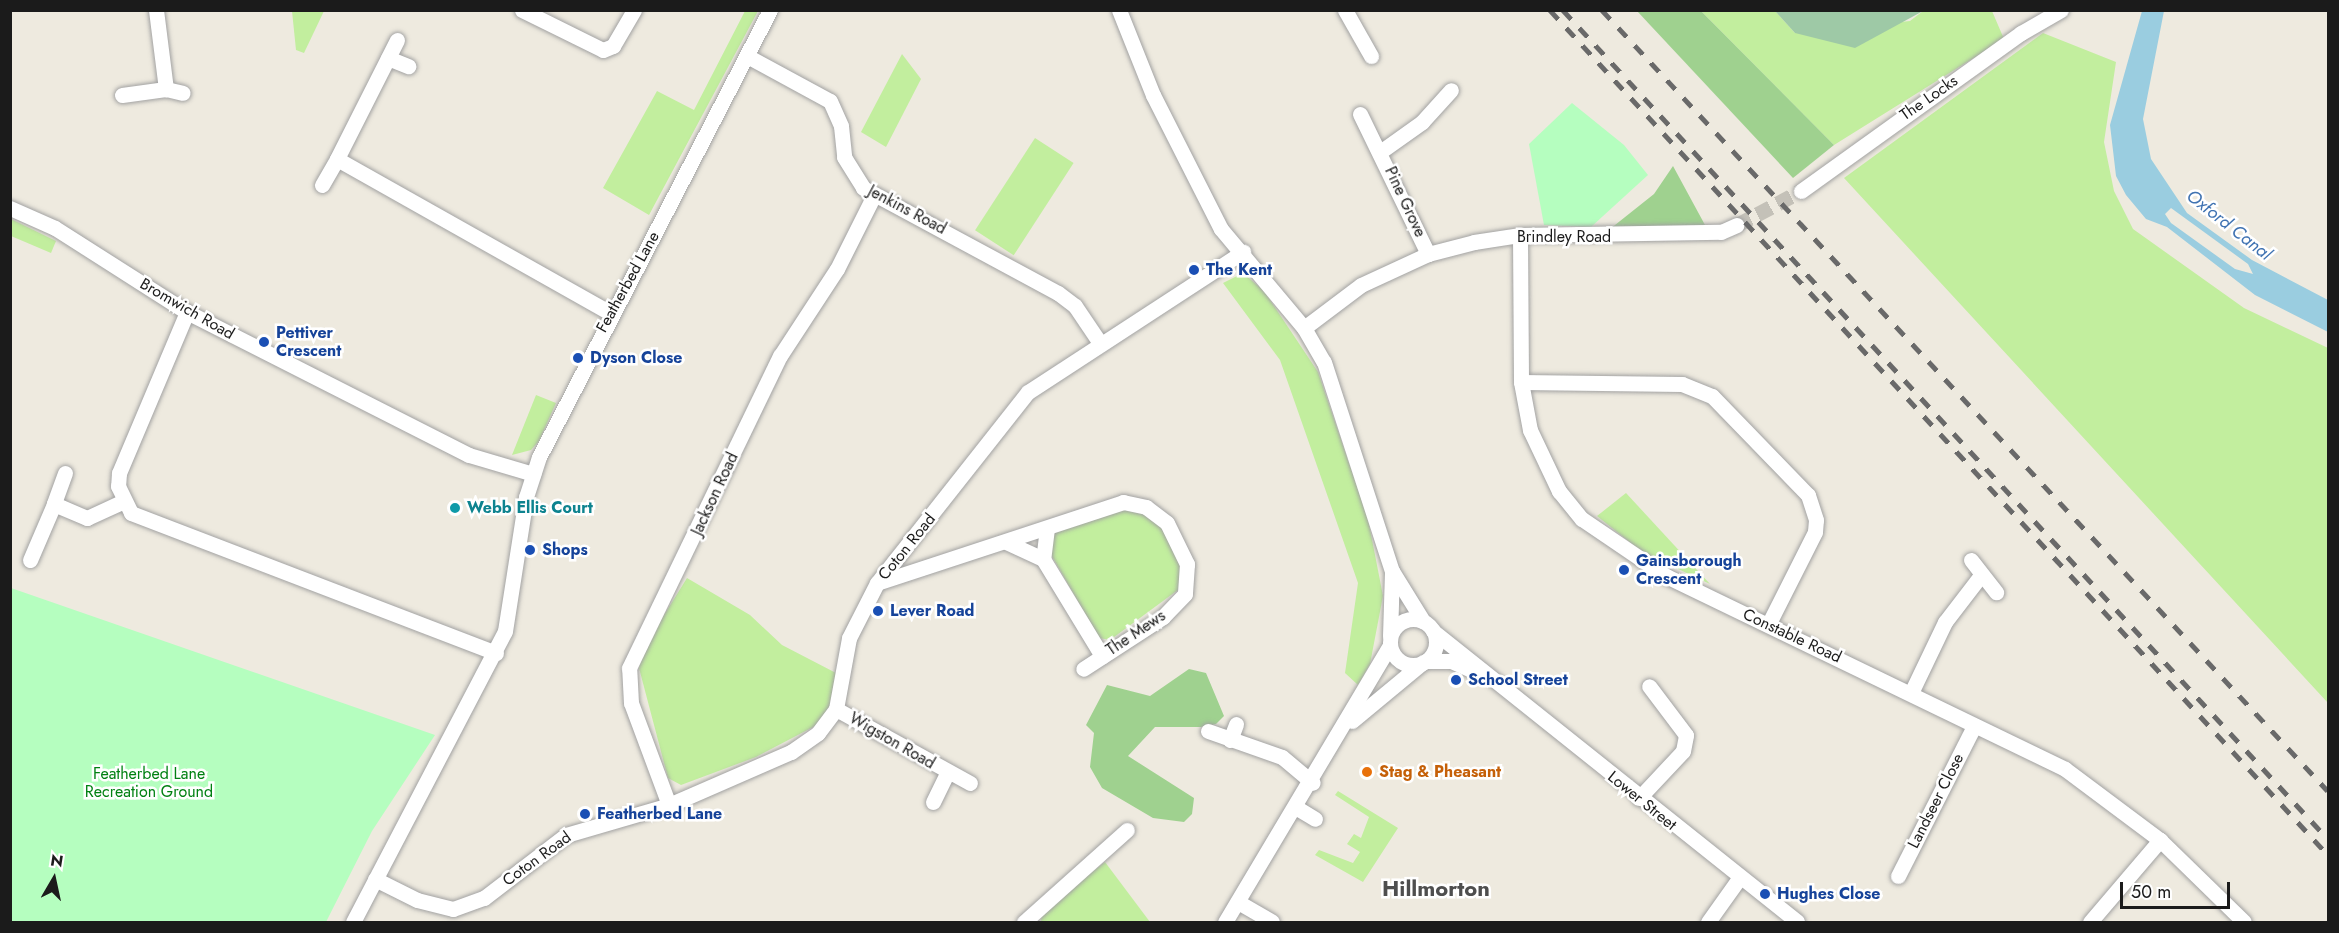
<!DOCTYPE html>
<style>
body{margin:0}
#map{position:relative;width:2339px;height:933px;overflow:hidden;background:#eeeadf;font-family:Jost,sans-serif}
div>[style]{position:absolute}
.grass>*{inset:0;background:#c2ee9e;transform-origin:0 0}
.forest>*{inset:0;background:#9fd18f}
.cemetery>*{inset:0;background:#9ec9a6}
.park>*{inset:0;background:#b5febf}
.water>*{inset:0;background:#9acde0}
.street-tunnel>*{height:15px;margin-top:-7.5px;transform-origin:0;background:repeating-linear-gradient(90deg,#c4c1b8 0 15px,transparent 0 23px)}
.roads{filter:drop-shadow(0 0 2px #a2a2a2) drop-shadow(0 0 2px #a2a2a2)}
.street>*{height:15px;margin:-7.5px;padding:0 7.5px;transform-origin:7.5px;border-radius:7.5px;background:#fff}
.street>.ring{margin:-7.5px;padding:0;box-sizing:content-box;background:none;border:15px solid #fff;border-radius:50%}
.rail>*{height:4.5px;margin-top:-2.25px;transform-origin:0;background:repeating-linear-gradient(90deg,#696969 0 12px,transparent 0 24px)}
.dots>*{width:16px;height:16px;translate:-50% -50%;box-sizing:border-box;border:3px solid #fff;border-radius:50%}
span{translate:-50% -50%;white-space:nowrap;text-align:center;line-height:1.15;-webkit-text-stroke:5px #fff;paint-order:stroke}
.street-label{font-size:16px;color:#1b1b1b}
.transit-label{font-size:16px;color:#164399;font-weight:700}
.left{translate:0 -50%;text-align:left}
.culture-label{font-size:16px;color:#0d838f;font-weight:700}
.food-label{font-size:16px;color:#c56008;font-weight:700}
.park-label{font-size:16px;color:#018112}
.water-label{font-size:18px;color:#4073b2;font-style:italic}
.district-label{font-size:22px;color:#4e4e4e;font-weight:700}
.frame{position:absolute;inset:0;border:12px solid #1b1b1b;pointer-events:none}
.north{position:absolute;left:24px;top:849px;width:60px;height:60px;-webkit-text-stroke:4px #fff;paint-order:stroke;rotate:9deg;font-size:16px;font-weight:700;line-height:24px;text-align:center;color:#1b1b1b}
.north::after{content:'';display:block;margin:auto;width:21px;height:27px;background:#1b1b1b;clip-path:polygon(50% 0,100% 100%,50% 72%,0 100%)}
.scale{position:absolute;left:2120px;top:882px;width:110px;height:27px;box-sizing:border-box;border:3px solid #1b1b1b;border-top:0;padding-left:8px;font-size:18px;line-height:21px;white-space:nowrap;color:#1b1b1b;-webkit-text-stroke:4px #fff;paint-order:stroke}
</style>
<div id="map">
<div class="grass">
<div style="clip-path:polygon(292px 11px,324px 11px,304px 53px,296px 50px)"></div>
<div style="clip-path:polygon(745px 11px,758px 11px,649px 215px,603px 188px,657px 91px,694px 110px)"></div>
<div style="clip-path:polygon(1701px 11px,1775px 11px,1795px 33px,1910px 21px,1923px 11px,1992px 11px,2004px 39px,1834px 145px)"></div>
<div style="clip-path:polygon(2043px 33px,2116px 62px,2104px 142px,2114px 191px,2133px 229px,2244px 308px,2328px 348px,2328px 703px,1844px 178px)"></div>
<div style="clip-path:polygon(902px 54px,921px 79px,886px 147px,861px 132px)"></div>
<div style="left:1035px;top:138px;width:46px;height:110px;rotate:33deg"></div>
<div style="clip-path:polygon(11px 219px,56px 241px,51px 253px,11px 236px)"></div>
<div style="clip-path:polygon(1243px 273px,1264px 291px,1318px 372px,1368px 519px,1383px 596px,1370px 664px,1358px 685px,1345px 673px,1358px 583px,1280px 360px,1223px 283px)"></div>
<div style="clip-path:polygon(536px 395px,556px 403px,539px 441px,531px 450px,512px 455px)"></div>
<div style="clip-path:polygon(1626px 493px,1710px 584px,1642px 552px,1597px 516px)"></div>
<div style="clip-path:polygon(1127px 506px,1158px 517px,1181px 562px,1182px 587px,1110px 640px,1099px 638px,1049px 551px,1054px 531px)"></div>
<div style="clip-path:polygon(687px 578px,750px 615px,782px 645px,836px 673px,829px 707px,817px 725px,756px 757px,681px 785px,668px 778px,639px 668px,646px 644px)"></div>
<div style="clip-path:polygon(1338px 791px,1398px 828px,1363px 882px,1315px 855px,1319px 850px,1353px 863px,1360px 852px,1347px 844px,1354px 834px,1361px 838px,1369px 817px,1335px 795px)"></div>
<div style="clip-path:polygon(1105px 862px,1150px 922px,1041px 922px,1042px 911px)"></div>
</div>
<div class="forest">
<div style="clip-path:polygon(1637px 11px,1701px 11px,1834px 145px,1793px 178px)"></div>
<div style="clip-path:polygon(1673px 166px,1705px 225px,1610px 229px,1654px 194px)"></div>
<div style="clip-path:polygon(1189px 669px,1206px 673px,1224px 716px,1216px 724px,1201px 727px,1155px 727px,1128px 756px,1194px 798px,1192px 814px,1184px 822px,1153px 818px,1102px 788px,1090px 767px,1094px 733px,1086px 725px,1107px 685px,1150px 696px)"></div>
</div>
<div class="cemetery">
<div style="clip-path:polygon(1775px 11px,1923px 11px,1855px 48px,1795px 33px)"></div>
</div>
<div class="park">
<div style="clip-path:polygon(1572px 103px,1624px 145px,1648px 175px,1591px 227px,1544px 225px,1529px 144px)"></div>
<div style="clip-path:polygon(11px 588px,435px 735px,372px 831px,326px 922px,11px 922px)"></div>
</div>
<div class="water">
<div style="clip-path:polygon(evenodd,2142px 11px,2164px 11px,2143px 119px,2151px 159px,2187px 213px,2252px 260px,2328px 300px,2328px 332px,2255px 295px,2167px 227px,2146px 219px,2126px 195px,2116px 176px,2110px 125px,2142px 11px,2171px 208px,2248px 264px,2253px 274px,2235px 269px,2171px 223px,2165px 214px,2171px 208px)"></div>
</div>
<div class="street-tunnel">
<div style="left:1737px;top:225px;width:72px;rotate:-28deg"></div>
</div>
<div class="roads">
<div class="street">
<div style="left:156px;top:10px;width:80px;rotate:82.8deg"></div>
<div style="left:522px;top:10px;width:90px;rotate:26.3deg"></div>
<div style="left:603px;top:50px;width:11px;rotate:-22deg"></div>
<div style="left:613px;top:46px;width:42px;rotate:-59.7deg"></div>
<div style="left:1119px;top:10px;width:92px;rotate:68.2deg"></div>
<div style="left:1153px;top:95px;width:150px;rotate:63.1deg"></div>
<div style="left:1221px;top:229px;width:129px;rotate:50deg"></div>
<div style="left:1304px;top:328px;width:39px;rotate:60deg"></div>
<div style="left:1324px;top:362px;width:220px;rotate:72deg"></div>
<div style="left:1392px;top:571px;width:59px;rotate:58.2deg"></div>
<div style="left:1345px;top:10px;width:53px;rotate:60.5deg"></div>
<div style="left:397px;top:40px;width:133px;rotate:116.8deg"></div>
<div style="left:337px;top:159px;width:313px;rotate:29.4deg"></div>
<div style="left:747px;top:56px;width:94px;rotate:28.5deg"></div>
<div style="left:830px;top:101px;width:27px;rotate:66deg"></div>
<div style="left:841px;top:126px;width:31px;rotate:84deg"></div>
<div style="left:844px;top:157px;width:36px;rotate:58deg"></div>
<div style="left:863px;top:188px;width:221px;rotate:28.3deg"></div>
<div style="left:1058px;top:293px;width:21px;rotate:37deg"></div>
<div style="left:1075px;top:306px;width:45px;rotate:56deg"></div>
<div style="left:388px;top:58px;width:22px;rotate:22deg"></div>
<div style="left:122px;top:95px;width:44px;rotate:-7.8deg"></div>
<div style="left:166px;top:89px;width:17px;rotate:13deg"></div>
<div style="left:1360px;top:114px;width:156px;rotate:64.1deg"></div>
<div style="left:1380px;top:152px;width:52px;rotate:-35.5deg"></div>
<div style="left:1422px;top:122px;width:43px;rotate:-47.8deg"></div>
<div style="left:322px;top:185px;width:30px;rotate:-60deg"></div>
<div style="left:1801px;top:191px;width:271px;rotate:-35.7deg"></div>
<div style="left:2021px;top:33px;width:46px;rotate:-29.9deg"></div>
<div style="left:10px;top:208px;width:49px;rotate:24deg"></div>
<div style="left:55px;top:228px;width:156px;rotate:32.5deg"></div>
<div style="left:187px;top:312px;width:316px;rotate:26.9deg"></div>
<div style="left:469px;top:455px;width:67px;rotate:16.5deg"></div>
<div style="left:1520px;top:235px;width:147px;rotate:89.6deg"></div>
<div style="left:1521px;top:382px;width:49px;rotate:79.4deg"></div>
<div style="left:1530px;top:430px;width:68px;rotate:64.6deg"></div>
<div style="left:1559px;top:491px;width:36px;rotate:51deg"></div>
<div style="left:1582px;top:519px;width:102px;rotate:34.2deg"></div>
<div style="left:1666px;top:576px;width:443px;rotate:25.8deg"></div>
<div style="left:2065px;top:769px;width:119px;rotate:36.8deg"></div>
<div style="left:2160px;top:840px;width:117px;rotate:44.3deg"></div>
<div style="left:187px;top:312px;width:175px;rotate:112.9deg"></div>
<div style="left:119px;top:473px;width:13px;rotate:94deg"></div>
<div style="left:118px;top:486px;width:30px;rotate:64deg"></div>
<div style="left:131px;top:513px;width:391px;rotate:21deg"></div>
<div style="left:1304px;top:328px;width:71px;rotate:-37deg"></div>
<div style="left:1361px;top:285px;width:74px;rotate:-24.8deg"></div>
<div style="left:1428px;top:254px;width:48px;rotate:-14.6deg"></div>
<div style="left:1474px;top:242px;width:47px;rotate:-8.7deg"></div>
<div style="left:1520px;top:235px;width:201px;rotate:-0.9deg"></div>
<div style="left:1721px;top:232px;width:17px;rotate:-24deg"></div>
<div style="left:1521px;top:382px;width:161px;rotate:0.7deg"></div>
<div style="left:1682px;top:384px;width:32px;rotate:22deg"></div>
<div style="left:1712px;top:396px;width:138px;rotate:45.9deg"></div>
<div style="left:1808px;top:495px;width:26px;rotate:72deg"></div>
<div style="left:1816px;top:520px;width:12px;rotate:95deg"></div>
<div style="left:1815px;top:532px;width:104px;rotate:116.8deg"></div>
<div style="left:65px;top:473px;width:33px;rotate:110deg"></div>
<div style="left:54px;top:504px;width:36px;rotate:23deg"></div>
<div style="left:87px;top:518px;width:41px;rotate:-24.7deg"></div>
<div style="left:1047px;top:528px;width:31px;rotate:97deg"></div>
<div style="left:1043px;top:559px;width:114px;rotate:58.7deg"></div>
<div style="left:1006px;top:542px;width:41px;rotate:24.7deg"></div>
<div style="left:30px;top:560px;width:61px;rotate:-66.8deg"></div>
<div style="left:1971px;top:560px;width:41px;rotate:52deg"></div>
<div style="left:880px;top:582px;width:256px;rotate:-18.2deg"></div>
<div style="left:1123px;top:502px;width:24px;rotate:12deg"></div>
<div style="left:1146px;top:507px;width:26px;rotate:37deg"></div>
<div style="left:1167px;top:523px;width:46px;rotate:64deg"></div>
<div style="left:1187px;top:564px;width:30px;rotate:94deg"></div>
<div style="left:1185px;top:594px;width:32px;rotate:134deg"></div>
<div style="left:1163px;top:617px;width:95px;rotate:147deg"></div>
<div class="ring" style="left:1390px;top:619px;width:31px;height:31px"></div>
<div style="left:1433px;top:631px;width:466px;rotate:38.6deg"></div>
<div style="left:1390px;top:636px;width:65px;rotate:-88.2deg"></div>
<div style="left:1426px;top:661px;width:25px"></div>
<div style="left:1451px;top:661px;width:22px;rotate:24deg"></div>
<div style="left:1911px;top:693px;width:79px;rotate:-64.4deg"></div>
<div style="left:1945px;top:622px;width:59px;rotate:-52.5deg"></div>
<div style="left:836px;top:709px;width:153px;rotate:28.9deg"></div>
<div style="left:1352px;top:721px;width:92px;rotate:-39.7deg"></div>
<div style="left:1208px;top:731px;width:78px;rotate:19.4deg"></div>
<div style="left:1282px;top:757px;width:40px;rotate:40deg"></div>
<div style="left:1230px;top:740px;width:17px;rotate:-69deg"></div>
<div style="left:1639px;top:798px;width:64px;rotate:-46.9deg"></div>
<div style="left:1683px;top:751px;width:16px;rotate:-79deg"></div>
<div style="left:1686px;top:735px;width:61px;rotate:-127.1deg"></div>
<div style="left:933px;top:802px;width:32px;rotate:-64deg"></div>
<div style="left:669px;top:805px;width:109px;rotate:-110.4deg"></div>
<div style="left:631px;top:703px;width:35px;rotate:-93deg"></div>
<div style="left:629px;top:668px;width:347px;rotate:-64.2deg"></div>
<div style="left:780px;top:356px;width:104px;rotate:-56.8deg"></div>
<div style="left:837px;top:269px;width:83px;rotate:-63.4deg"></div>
<div style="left:1297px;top:808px;width:21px;rotate:31deg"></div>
<div style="left:1898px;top:876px;width:168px;rotate:-63.1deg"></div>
<div style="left:375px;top:879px;width:47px;rotate:26.6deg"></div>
<div style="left:417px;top:900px;width:37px;rotate:14deg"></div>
<div style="left:453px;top:909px;width:33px;rotate:-20deg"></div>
<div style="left:484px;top:898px;width:103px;rotate:-37.5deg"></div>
<div style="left:566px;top:835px;width:107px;rotate:-16.2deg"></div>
<div style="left:669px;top:805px;width:133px;rotate:-23.5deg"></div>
<div style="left:791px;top:752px;width:33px;rotate:-35deg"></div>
<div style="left:818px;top:733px;width:30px;rotate:-53deg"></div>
<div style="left:836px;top:709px;width:72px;rotate:-79.6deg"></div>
<div style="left:849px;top:638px;width:62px;rotate:-63deg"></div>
<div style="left:877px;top:583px;width:243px;rotate:-51.7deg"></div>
<div style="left:1028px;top:392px;width:257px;rotate:-33.1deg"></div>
<div style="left:1238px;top:902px;width:39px;rotate:30deg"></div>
<div style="left:353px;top:922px;width:328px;rotate:-62.4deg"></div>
<div style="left:505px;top:631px;width:136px;rotate:-81.1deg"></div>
<div style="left:526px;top:497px;width:42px;rotate:-72deg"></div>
<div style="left:539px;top:457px;width:503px;rotate:-62.67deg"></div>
<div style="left:1024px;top:922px;width:138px;rotate:-41.8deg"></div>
<div style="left:1225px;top:922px;width:322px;rotate:-59.2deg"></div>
<div style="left:1708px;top:922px;width:52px;rotate:-54.5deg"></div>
<div style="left:2090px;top:922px;width:108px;rotate:-49.5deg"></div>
</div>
</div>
<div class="rail">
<div style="left:1550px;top:10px;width:1149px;rotate:47.36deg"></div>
<div style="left:1563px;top:10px;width:1128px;rotate:47.3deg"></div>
<div style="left:1602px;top:10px;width:1066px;rotate:47.09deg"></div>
</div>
<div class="dots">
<div style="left:1194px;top:270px;background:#1a4fb4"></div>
<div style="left:264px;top:342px;background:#1a4fb4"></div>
<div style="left:578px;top:358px;background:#1a4fb4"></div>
<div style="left:455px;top:508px;background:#0f9aa8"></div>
<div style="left:530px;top:550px;background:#1a4fb4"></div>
<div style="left:1624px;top:570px;background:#1a4fb4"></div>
<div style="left:878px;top:611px;background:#1a4fb4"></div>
<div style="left:1456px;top:680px;background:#1a4fb4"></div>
<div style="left:1367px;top:772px;background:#e8710a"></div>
<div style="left:585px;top:814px;background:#1a4fb4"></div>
<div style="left:1765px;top:894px;background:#1a4fb4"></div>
</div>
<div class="street-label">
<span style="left:1929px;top:98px;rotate:-35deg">The Locks</span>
<span style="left:1405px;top:202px;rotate:65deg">Pine Grove</span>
<span style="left:907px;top:210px;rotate:28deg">Jenkins Road</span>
<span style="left:1564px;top:237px">Brindley Road</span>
<span style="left:628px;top:282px;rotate:-61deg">Featherbed Lane</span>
<span style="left:187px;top:309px;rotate:30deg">Bromwich Road</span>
<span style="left:715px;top:494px;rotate:-65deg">Jackson Road</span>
<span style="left:907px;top:547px;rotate:-51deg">Coton Road</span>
<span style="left:1136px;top:633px;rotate:-34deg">The Mews</span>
<span style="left:1792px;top:636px;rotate:25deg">Constable Road</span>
<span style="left:892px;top:741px;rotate:30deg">Wigston Road</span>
<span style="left:1642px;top:801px;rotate:39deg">Lower Street</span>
<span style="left:1936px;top:801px;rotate:-63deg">Landseer Close</span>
<span style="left:537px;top:859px;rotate:-36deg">Coton Road</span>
</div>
<div class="transit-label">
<span class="left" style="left:1206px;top:270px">The Kent</span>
<span class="left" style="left:276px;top:342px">Pettiver<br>Crescent</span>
<span class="left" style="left:590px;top:358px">Dyson Close</span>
<span class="left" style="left:542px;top:550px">Shops</span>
<span class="left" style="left:1636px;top:570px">Gainsborough<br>Crescent</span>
<span class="left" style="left:890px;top:611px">Lever Road</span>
<span class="left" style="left:1468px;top:680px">School Street</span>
<span class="left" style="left:597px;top:814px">Featherbed Lane</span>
<span class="left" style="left:1777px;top:894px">Hughes Close</span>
</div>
<div class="culture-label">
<span class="left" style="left:467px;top:508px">Webb Ellis Court</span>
</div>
<div class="food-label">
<span class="left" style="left:1379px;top:772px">Stag &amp; Pheasant</span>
</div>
<div class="park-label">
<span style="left:149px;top:783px">Featherbed Lane<br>Recreation Ground</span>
</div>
<div class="water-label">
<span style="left:2229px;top:225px;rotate:38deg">Oxford Canal</span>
</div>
<div class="district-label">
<span style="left:1436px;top:889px">Hillmorton</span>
</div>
<div class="frame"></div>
<div class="north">N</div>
<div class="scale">50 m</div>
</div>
